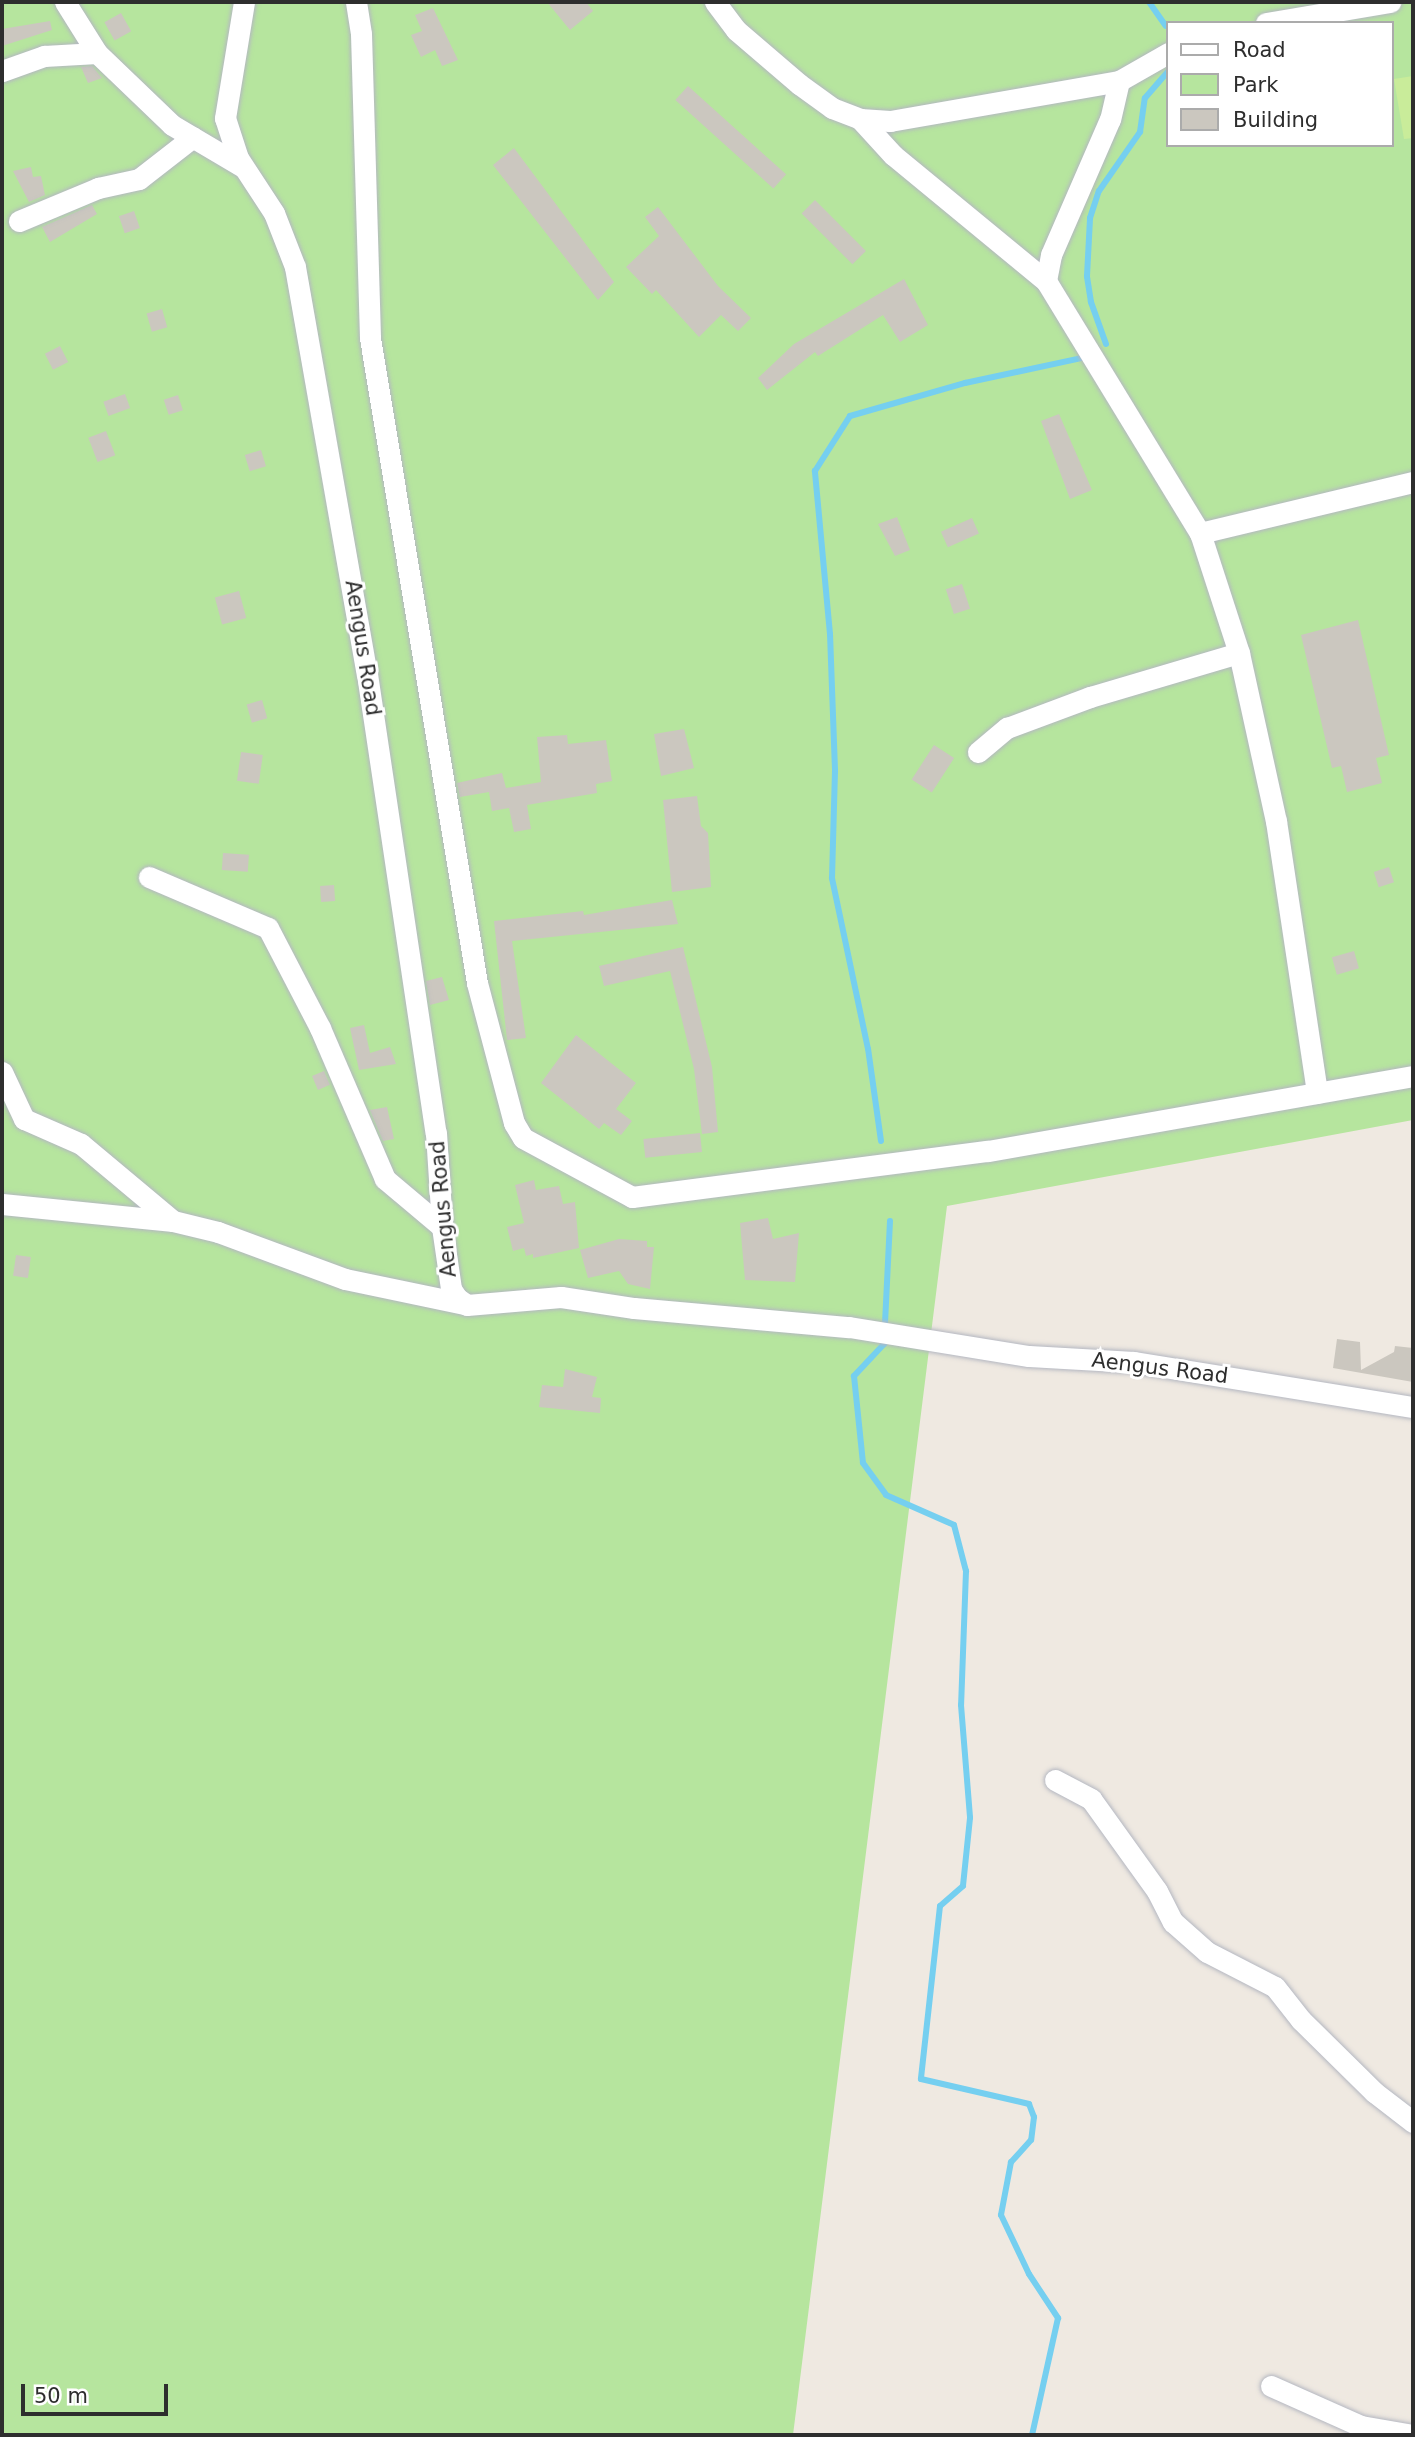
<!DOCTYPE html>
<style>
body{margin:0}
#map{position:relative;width:1415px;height:2437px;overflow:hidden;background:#efe9e1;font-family:"DejaVu Sans",sans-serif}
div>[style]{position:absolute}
.green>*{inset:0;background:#b6e59e}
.pitch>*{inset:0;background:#c9ec9a}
.stream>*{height:6px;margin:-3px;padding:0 3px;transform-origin:3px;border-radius:3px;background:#75cff0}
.building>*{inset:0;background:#cbc7bf;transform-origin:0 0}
.roads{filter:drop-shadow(0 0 2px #b4b7c1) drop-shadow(0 0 2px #b4b7c1)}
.minor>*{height:21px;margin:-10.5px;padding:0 10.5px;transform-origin:10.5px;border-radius:10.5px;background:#fff}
span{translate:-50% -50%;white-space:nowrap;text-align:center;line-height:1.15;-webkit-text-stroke:6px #fff;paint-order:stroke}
.street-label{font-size:21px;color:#2e2e2e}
.frame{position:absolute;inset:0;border:4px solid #2e2e2e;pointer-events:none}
.legend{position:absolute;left:1166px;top:21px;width:228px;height:126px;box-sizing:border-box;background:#fff;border:2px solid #ababab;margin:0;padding:9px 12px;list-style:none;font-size:21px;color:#2e2e2e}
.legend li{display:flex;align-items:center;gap:14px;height:35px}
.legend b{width:35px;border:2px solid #ababab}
.scale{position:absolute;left:21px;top:2384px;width:147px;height:32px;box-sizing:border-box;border:4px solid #2e2e2e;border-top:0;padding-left:9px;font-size:21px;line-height:24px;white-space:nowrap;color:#2e2e2e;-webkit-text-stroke:5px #fff;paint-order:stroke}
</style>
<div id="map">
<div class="green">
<div style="clip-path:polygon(evenodd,2px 2px,1413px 2px,1413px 1120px,947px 1206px,793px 2435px,2px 2435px,2px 2px,1168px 23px,1392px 23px,1392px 145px,1168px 145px,1168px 23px)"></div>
</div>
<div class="pitch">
<div style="clip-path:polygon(1413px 76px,1413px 138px,1404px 139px,1394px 79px)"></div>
</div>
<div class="stream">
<div style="left:1149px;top:2px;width:29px;rotate:55deg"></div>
<div style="left:1106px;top:344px;width:45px;rotate:-109.7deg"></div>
<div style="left:1091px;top:302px;width:26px;rotate:-99deg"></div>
<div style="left:1087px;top:276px;width:58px;rotate:-87deg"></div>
<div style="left:1090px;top:218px;width:28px;rotate:-72deg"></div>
<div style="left:1099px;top:191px;width:72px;rotate:-55.2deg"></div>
<div style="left:1140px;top:132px;width:34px;rotate:-82deg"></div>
<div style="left:1145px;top:98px;width:35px;rotate:-49deg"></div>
<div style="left:881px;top:1141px;width:93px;rotate:-98deg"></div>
<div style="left:868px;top:1049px;width:175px;rotate:-101.9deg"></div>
<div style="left:832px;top:878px;width:108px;rotate:-88.4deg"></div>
<div style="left:835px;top:770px;width:136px;rotate:-92.1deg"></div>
<div style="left:830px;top:634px;width:164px;rotate:-95.3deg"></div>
<div style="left:815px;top:471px;width:65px;rotate:-57.5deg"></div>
<div style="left:850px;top:416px;width:120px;rotate:-16deg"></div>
<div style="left:965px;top:383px;width:120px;rotate:-12.1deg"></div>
<div style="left:890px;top:1221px;width:123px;rotate:92.8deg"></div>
<div style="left:884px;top:1344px;width:44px;rotate:133.2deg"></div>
<div style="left:854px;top:1376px;width:87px;rotate:84.1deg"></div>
<div style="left:863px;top:1463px;width:39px;rotate:54deg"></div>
<div style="left:886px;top:1495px;width:74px;rotate:23.8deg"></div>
<div style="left:954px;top:1525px;width:48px;rotate:75.4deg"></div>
<div style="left:966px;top:1571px;width:134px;rotate:92.1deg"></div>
<div style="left:961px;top:1705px;width:113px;rotate:85.4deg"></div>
<div style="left:970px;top:1818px;width:68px;rotate:95.9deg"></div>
<div style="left:963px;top:1886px;width:30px;rotate:139deg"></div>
<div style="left:940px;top:1906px;width:174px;rotate:96.3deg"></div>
<div style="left:921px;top:2079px;width:111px;rotate:13deg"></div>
<div style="left:1029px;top:2104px;width:14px;rotate:69deg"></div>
<div style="left:1034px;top:2117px;width:23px;rotate:97deg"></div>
<div style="left:1031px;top:2140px;width:30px;rotate:132deg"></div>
<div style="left:1011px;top:2162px;width:54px;rotate:100.7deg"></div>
<div style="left:1001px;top:2215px;width:65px;rotate:64.6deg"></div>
<div style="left:1029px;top:2274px;width:53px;rotate:56.6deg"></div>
<div style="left:1058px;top:2318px;width:120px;rotate:102.5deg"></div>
</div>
<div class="building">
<div style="clip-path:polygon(547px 2px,586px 2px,593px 11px,570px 30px)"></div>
<div style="clip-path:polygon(433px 8px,458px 60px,442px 66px,435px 50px,421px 57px,411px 35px,422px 31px,415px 15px)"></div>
<div style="left:121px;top:13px;width:21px;height:19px;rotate:61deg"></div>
<div style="clip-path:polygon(50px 21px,52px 30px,2px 46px,2px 29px)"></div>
<div style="clip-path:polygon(92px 66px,102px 78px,88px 83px,81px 67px)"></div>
<div style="left:688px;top:86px;width:132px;height:19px;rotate:42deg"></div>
<div style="clip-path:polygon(514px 148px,614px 282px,598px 300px,493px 165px)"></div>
<div style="clip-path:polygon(31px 167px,33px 177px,41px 176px,45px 195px,29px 202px,13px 171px)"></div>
<div style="left:815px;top:200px;width:72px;height:19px;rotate:45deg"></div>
<div style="clip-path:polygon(92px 205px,97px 214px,50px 242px,42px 227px)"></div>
<div style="clip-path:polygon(658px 207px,718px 286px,751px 318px,738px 331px,721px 315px,699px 337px,656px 290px,652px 294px,626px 267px,659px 236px,645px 217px)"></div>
<div style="left:134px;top:211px;width:18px;height:16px;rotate:71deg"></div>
<div style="clip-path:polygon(904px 279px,928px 325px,900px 342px,883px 315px,818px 356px,815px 352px,767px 390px,758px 378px,794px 344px)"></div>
<div style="left:162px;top:309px;width:19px;height:16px;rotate:74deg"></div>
<div style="left:60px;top:346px;width:18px;height:17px;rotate:63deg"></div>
<div style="left:125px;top:394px;width:15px;height:23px;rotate:70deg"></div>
<div style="left:178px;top:395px;width:16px;height:15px;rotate:72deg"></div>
<div style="clip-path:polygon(1059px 414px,1092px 490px,1070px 499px,1041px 421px)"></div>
<div style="left:106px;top:431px;width:26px;height:19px;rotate:69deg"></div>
<div style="left:261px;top:450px;width:17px;height:17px;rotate:73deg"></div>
<div style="clip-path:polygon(897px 517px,910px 550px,895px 556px,878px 524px)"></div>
<div style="left:972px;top:518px;width:17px;height:34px;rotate:66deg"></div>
<div style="left:962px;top:584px;width:26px;height:17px;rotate:72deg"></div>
<div style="left:239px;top:591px;width:28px;height:25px;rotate:75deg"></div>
<div style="clip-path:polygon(1358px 620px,1389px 755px,1376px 758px,1382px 783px,1347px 792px,1341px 766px,1332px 768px,1301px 635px)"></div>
<div style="left:262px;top:700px;width:19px;height:16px;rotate:74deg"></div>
<div style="clip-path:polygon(684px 729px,694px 768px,661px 776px,654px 734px)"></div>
<div style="clip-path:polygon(567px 735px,568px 744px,606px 740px,612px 781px,596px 784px,597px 793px,527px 805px,531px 829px,514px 832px,509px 808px,492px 811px,489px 792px,460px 797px,457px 783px,502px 773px,506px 788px,541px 782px,537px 737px)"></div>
<div style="left:934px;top:745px;width:24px;height:41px;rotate:33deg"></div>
<div style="left:241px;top:752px;width:22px;height:29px;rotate:8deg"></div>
<div style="clip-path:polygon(697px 796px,701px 826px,708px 833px,711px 887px,672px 892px,663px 800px)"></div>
<div style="left:223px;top:853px;width:26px;height:17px;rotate:4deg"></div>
<div style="left:1389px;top:867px;width:16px;height:16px;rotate:72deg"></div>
<div style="left:334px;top:885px;width:16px;height:14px;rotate:86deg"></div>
<div style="clip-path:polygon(672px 900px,678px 924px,512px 941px,526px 1038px,507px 1040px,494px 921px,583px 911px,584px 915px)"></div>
<div style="clip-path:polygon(683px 947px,712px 1067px,718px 1132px,702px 1134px,694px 1069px,670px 971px,604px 986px,599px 966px)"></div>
<div style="left:1354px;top:951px;width:18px;height:23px;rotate:74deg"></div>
<div style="clip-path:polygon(442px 977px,449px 1000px,430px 1005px,426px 981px)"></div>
<div style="clip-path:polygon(364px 1025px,370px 1053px,390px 1047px,396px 1064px,359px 1070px,350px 1028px)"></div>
<div style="clip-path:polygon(576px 1035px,636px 1083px,616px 1109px,632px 1121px,621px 1135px,604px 1123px,599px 1129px,541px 1083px)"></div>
<div style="left:324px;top:1071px;width:15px;height:13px;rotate:67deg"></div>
<div style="clip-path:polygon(387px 1107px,394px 1139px,383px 1141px,370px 1110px)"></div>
<div style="left:700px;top:1133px;width:19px;height:57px;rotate:84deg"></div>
<div style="clip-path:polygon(534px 1180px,536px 1190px,559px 1186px,563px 1204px,575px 1202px,579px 1248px,533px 1258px,533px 1254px,526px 1256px,524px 1248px,513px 1251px,507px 1227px,524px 1223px,515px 1185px)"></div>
<div style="clip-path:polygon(768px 1218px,773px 1239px,799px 1233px,795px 1282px,745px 1280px,740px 1223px)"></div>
<div style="clip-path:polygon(619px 1239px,647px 1241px,647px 1247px,654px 1247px,650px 1289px,628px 1284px,619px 1271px,588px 1278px,580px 1250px)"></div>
<div style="left:16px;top:1255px;width:15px;height:21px;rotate:8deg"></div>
<div style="clip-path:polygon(1337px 1339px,1360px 1342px,1361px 1370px,1394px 1352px,1395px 1346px,1413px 1348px,1413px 1382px,1333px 1368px)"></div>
<div style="clip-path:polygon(565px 1369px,597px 1377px,592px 1397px,601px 1398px,600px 1413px,539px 1407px,542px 1385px,563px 1387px)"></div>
</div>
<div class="roads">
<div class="minor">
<div style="left:65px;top:2px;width:60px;rotate:57.9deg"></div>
<div style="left:244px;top:2px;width:118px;rotate:99.3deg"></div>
<div style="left:225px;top:118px;width:42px;rotate:72deg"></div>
<div style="left:238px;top:158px;width:66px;rotate:56.8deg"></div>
<div style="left:274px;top:213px;width:58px;rotate:68.7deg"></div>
<div style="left:295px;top:267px;width:413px;rotate:80deg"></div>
<div style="left:367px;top:674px;width:464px;rotate:81.5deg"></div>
<div style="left:436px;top:1133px;width:94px;rotate:86.3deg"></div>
<div style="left:442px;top:1227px;width:63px;rotate:81.7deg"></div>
<div style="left:451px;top:1289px;width:11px;rotate:56deg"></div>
<div style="left:457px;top:1298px;width:12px;rotate:35deg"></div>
<div style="left:467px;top:1305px;width:94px;rotate:-4.9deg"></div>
<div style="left:561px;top:1297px;width:74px;rotate:8.6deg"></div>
<div style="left:634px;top:1308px;width:216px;rotate:5.1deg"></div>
<div style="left:849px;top:1327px;width:182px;rotate:9.2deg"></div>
<div style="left:1029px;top:1356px;width:105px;rotate:3.3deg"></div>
<div style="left:1134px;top:1362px;width:283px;rotate:9.2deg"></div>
<div style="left:356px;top:2px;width:32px;rotate:81deg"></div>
<div style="left:361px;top:34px;width:304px;rotate:88.3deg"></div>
<div style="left:370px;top:338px;width:654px;rotate:80.58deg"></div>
<div style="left:477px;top:983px;width:145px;rotate:75.2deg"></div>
<div style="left:514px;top:1123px;width:17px;rotate:59deg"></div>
<div style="left:523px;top:1138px;width:124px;rotate:28.4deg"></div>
<div style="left:632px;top:1197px;width:359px;rotate:-7.4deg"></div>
<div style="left:988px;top:1151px;width:432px;rotate:-10deg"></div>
<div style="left:715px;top:2px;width:35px;rotate:53deg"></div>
<div style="left:736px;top:30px;width:83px;rotate:40.6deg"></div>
<div style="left:799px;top:84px;width:41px;rotate:36deg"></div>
<div style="left:832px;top:108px;width:30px;rotate:21deg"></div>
<div style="left:860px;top:119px;width:30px;rotate:4deg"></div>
<div style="left:890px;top:121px;width:232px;rotate:-9.9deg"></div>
<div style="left:1119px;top:81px;width:56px;rotate:-29.7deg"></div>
<div style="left:1266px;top:23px;width:126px;rotate:-9.6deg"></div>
<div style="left:2px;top:71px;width:45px;rotate:-19.7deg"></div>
<div style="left:44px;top:56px;width:53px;rotate:-3.2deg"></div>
<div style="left:97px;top:53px;width:104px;rotate:43.8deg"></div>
<div style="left:172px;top:125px;width:82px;rotate:30.6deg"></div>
<div style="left:1119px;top:81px;width:39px;rotate:103deg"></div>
<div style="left:1110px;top:119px;width:148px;rotate:113.5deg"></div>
<div style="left:1051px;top:255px;width:26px;rotate:101deg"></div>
<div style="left:1046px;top:281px;width:295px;rotate:58.6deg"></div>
<div style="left:1200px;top:533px;width:126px;rotate:72deg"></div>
<div style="left:1239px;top:653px;width:172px;rotate:77.6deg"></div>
<div style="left:1276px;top:821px;width:275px;rotate:81.4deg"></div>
<div style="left:860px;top:119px;width:49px;rotate:47.5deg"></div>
<div style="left:893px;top:155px;width:198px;rotate:39.5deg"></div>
<div style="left:19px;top:221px;width:86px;rotate:-22.7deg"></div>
<div style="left:98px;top:188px;width:42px;rotate:-12.4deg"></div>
<div style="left:139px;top:179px;width:68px;rotate:-37.9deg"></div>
<div style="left:1200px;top:533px;width:219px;rotate:-13.5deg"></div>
<div style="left:978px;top:752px;width:38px;rotate:-40deg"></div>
<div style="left:1007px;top:728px;width:89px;rotate:-20.5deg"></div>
<div style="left:1090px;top:697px;width:155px;rotate:-16.5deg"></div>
<div style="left:149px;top:877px;width:129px;rotate:23.2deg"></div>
<div style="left:268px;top:928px;width:113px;rotate:62.5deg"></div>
<div style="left:320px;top:1028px;width:164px;rotate:66.7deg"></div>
<div style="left:385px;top:1179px;width:75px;rotate:40.1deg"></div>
<div style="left:2px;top:1072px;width:52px;rotate:64.9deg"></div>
<div style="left:24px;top:1119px;width:62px;rotate:23.7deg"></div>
<div style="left:81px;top:1144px;width:120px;rotate:39.9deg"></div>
<div style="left:2px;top:1204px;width:172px;rotate:5.7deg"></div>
<div style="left:173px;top:1221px;width:46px;rotate:13.7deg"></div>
<div style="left:218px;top:1232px;width:135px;rotate:20.3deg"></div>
<div style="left:345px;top:1279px;width:123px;rotate:11.8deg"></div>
<div style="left:1055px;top:1780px;width:41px;rotate:27.8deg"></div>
<div style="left:1091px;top:1799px;width:113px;rotate:54.3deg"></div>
<div style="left:1157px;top:1891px;width:35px;rotate:63deg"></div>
<div style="left:1173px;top:1922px;width:45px;rotate:41.4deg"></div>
<div style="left:1207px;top:1952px;width:76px;rotate:27.2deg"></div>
<div style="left:1275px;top:1987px;width:42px;rotate:51.8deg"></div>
<div style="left:1301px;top:2020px;width:103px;rotate:44.6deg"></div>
<div style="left:1374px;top:2092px;width:49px;rotate:37.6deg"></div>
<div style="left:1271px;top:2386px;width:98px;rotate:24deg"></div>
<div style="left:1361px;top:2426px;width:53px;rotate:9.8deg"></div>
</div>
</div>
<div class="street-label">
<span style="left:363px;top:648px;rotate:81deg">Aengus Road</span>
<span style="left:443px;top:1209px;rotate:-95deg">Aengus Road</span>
<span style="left:1160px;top:1368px;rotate:7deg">Aengus Road</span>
</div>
<div class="frame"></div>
<ul class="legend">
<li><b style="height:9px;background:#fff"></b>Road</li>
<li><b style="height:19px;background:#b6e59e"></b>Park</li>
<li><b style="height:19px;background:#cbc7bf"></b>Building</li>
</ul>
<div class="scale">50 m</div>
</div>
